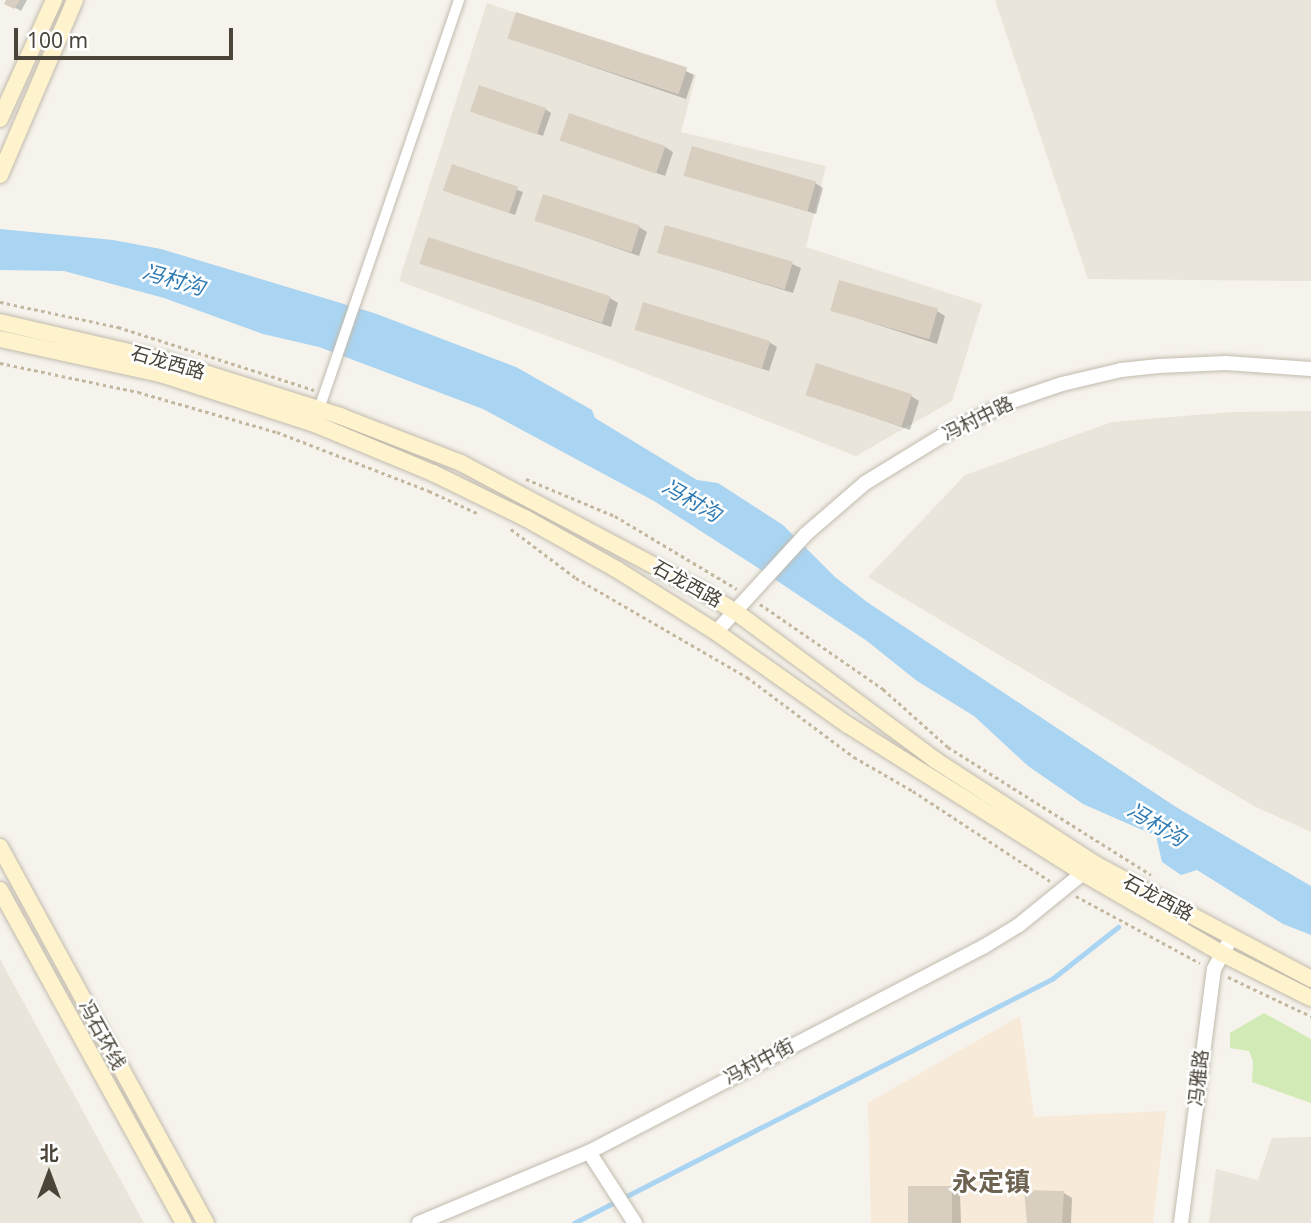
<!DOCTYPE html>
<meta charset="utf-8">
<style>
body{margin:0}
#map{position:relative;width:1311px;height:1223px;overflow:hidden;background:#f6f3ec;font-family:"Noto Sans","Noto Sans SC",sans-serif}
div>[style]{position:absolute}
.residential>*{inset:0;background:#eae5da}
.commercial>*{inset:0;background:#f7ead8}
.green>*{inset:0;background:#d2eab5}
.water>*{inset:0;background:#a9d4f2}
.shadow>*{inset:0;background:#0003}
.stream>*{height:4.5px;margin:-2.25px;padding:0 2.25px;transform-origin:2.25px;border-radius:2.25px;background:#a9d4f2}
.building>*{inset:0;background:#d8cfc1;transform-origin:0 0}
.path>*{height:2.5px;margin-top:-1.25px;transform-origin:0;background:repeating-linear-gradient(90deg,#c4b79f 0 3.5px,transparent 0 7px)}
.roads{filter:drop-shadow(0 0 2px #c2bbae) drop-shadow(0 0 2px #c2bbae)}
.minor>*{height:10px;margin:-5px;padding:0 5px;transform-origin:5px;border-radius:5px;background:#fff}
.tertiary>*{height:14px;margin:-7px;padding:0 7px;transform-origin:7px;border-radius:7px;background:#fff}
.secondary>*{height:16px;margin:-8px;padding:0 8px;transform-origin:8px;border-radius:8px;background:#fff3cd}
span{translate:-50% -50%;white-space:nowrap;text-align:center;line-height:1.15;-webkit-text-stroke:5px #fff;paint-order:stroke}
.street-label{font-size:19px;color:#4b4439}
.water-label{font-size:21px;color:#2e7ab2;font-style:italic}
.district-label{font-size:26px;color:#6e6250;font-weight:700}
.north{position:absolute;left:14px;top:1139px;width:70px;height:70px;-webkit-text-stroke:5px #fff;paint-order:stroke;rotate:0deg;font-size:19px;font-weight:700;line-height:28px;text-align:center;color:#4b4439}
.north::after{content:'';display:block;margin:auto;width:24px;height:32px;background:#4b4439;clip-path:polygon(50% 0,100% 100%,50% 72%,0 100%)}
.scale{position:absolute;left:14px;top:28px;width:219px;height:32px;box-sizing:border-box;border:4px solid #4b4439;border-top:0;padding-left:9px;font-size:21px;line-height:24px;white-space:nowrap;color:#4b4439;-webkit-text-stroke:5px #fff;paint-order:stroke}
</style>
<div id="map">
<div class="residential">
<div style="clip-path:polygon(995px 0,1311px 0,1311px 281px,1088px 279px)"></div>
<div style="clip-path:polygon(487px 3px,696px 75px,681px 132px,826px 166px,806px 247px,982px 304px,952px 401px,856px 456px,609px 359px,399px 281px)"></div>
<div style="clip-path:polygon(1311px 411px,1311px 832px,1254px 806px,868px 577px,965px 475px,1112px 422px,1231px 412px)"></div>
<div style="clip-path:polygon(0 959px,144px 1223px,0 1223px)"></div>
<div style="clip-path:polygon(1311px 1137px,1311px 1223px,1209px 1223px,1216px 1169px,1258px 1180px,1272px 1138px)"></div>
</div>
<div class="commercial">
<div style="clip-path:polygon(1020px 1016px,1034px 1117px,1166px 1111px,1153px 1223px,871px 1223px,868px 1103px)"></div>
</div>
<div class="green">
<div style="clip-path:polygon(1264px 1013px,1311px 1039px,1311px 1103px,1252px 1082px,1253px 1061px,1249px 1051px,1230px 1048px,1230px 1033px)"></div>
</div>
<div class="water">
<div style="clip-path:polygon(0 229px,113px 240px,161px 249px,374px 313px,516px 367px,592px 410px,595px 418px,697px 480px,718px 483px,783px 525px,835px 577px,867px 602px,1176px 807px,1311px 886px,1311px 935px,1283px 924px,1197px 870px,1181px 875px,1162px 862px,1156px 836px,1083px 804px,1028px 766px,974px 716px,917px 681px,867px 641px,752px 564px,654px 501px,483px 409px,319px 347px,263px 334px,164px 298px,64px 271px,0 270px)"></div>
</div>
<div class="shadow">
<div style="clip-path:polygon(8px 0,27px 0,21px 11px,7px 3px)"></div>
<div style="clip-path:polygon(509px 38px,686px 71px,694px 75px,686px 99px)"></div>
<div style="clip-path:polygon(545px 109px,551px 113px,543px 136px,478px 114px)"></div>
<div style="clip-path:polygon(561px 140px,665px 147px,673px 152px,665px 176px)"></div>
<div style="clip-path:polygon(453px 166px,523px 192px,515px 215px,451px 193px)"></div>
<div style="clip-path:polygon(686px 175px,815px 183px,823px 188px,816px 214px)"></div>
<div style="clip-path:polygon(536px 220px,639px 227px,647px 232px,639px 256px)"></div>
<div style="clip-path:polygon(659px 252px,792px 264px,801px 268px,793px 293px)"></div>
<div style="clip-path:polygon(422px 263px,610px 298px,618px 303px,611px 327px)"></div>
<div style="clip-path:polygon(832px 310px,937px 311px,945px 316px,937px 344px)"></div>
<div style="clip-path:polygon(637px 329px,769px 342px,777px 347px,769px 371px)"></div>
<div style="clip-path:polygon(807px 394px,911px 396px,919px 401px,910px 430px)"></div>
<div style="clip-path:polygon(951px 1188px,960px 1193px,961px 1223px,911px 1223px)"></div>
<div style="clip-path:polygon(1026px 1192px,1064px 1193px,1072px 1198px,1071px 1223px,1029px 1223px)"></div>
</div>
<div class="stream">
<div style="left:574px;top:1223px;width:537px;rotate:-27.04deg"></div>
<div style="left:1052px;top:979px;width:84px;rotate:-38.2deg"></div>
</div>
<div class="building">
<div style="clip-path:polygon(6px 0,20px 0,14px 9px,4px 4px)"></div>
<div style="left:516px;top:12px;width:180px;height:28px;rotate:18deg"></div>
<div style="left:479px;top:85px;width:71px;height:28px;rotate:19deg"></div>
<div style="left:569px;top:113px;width:102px;height:29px;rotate:19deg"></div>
<div style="left:692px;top:146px;width:129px;height:31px;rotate:16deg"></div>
<div style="left:452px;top:164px;width:70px;height:28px;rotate:19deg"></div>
<div style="left:543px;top:194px;width:102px;height:28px;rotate:18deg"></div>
<div style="left:665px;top:225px;width:133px;height:29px;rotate:16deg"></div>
<div style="left:428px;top:237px;width:192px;height:28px;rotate:18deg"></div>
<div style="left:839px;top:280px;width:103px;height:32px;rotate:16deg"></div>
<div style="left:643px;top:302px;width:133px;height:29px;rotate:17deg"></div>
<div style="left:816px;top:363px;width:101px;height:34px;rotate:18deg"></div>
<div style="left:908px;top:1186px;width:44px;height:37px"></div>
<div style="clip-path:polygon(1024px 1190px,1064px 1191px,1062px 1223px,1027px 1223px)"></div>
</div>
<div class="path">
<div style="left:0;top:302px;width:121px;rotate:12deg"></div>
<div style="left:118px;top:327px;width:206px;rotate:17.8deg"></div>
<div style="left:0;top:363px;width:141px;rotate:11.9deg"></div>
<div style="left:138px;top:392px;width:145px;rotate:16.1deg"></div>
<div style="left:277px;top:432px;width:163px;rotate:21.2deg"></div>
<div style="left:429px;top:491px;width:55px;rotate:24.7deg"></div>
<div style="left:526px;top:479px;width:96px;rotate:22.6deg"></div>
<div style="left:615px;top:516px;width:142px;rotate:30.9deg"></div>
<div style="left:511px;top:529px;width:81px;rotate:37deg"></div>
<div style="left:576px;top:578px;width:198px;rotate:30.1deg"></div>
<div style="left:747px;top:677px;width:134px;rotate:36.8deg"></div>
<div style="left:854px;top:757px;width:68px;rotate:30deg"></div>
<div style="left:913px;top:791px;width:164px;rotate:33.3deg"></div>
<div style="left:760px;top:604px;width:150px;rotate:34.6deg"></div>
<div style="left:883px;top:689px;width:87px;rotate:41.7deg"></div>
<div style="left:948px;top:747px;width:240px;rotate:32.2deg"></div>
<div style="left:1076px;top:896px;width:141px;rotate:28.4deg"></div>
<div style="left:1228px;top:977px;width:92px;rotate:25.2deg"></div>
</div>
<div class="roads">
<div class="minor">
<div style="left:317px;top:415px;width:439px;rotate:-71.1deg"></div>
</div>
<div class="tertiary">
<div style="left:716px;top:632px;width:133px;rotate:-47.4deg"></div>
<div style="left:806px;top:534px;width:78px;rotate:-40.8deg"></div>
<div style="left:865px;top:483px;width:100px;rotate:-31.5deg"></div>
<div style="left:950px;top:431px;width:69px;rotate:-25.8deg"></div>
<div style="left:1012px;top:401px;width:53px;rotate:-18.8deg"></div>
<div style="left:1062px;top:384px;width:61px;rotate:-13.3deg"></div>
<div style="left:1121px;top:370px;width:38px;rotate:-6deg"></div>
<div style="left:1159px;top:366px;width:67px;rotate:-2.6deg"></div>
<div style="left:1226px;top:363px;width:85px;rotate:4deg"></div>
<div style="left:589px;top:1152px;width:85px;rotate:57.1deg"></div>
<div style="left:419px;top:1223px;width:184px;rotate:-22.7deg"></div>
<div style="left:589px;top:1152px;width:444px;rotate:-27.5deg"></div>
<div style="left:983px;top:947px;width:42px;rotate:-31.4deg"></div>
<div style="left:1019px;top:925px;width:82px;rotate:-39.1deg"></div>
<div style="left:1181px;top:1223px;width:256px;rotate:-82.6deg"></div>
<div style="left:1214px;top:969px;width:35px;rotate:-61deg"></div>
</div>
<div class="secondary">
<div style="left:0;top:119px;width:131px;rotate:-65.6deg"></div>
<div style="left:0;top:175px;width:190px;rotate:-66.8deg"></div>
<div style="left:0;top:322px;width:171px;rotate:13.1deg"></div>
<div style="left:167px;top:361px;width:182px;rotate:17.6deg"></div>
<div style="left:340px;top:416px;width:130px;rotate:21.2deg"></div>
<div style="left:461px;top:463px;width:276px;rotate:28deg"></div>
<div style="left:705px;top:593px;width:36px;rotate:32deg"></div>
<div style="left:736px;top:612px;width:248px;rotate:36.6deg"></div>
<div style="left:935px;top:760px;width:191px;rotate:33deg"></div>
<div style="left:1095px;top:864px;width:245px;rotate:28deg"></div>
<div style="left:0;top:339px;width:165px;rotate:12.3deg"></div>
<div style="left:161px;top:374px;width:162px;rotate:18deg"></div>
<div style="left:315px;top:424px;width:128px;rotate:22.6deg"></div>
<div style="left:433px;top:473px;width:102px;rotate:26.1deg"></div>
<div style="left:525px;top:518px;width:104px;rotate:29.3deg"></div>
<div style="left:616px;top:569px;width:118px;rotate:32.2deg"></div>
<div style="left:716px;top:632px;width:161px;rotate:35.2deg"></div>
<div style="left:848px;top:725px;width:278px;rotate:32.2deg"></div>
<div style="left:1083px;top:873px;width:160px;rotate:30.1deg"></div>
<div style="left:1221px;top:953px;width:101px;rotate:26.6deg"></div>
<div style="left:0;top:847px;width:429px;rotate:61.3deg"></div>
<div style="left:0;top:890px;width:380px;rotate:61.1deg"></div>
</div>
</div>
<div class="street-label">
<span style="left:168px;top:363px;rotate:16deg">石龙西路</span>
<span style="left:978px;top:419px;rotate:-26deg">冯村中路</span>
<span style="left:687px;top:584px;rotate:29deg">石龙西路</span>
<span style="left:1158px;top:898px;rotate:28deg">石龙西路</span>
<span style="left:102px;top:1035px;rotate:61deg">冯石环线</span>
<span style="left:759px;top:1062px;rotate:-28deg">冯村中街</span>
<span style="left:1199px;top:1078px;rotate:-84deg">冯雅路</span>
</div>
<div class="water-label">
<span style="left:174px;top:279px;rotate:16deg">冯村沟</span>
<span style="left:692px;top:500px;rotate:30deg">冯村沟</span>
<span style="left:1157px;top:824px;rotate:31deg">冯村沟</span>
</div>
<div class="district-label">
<span style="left:991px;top:1182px">永定镇</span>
</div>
<div class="north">北</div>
<div class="scale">100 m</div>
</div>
